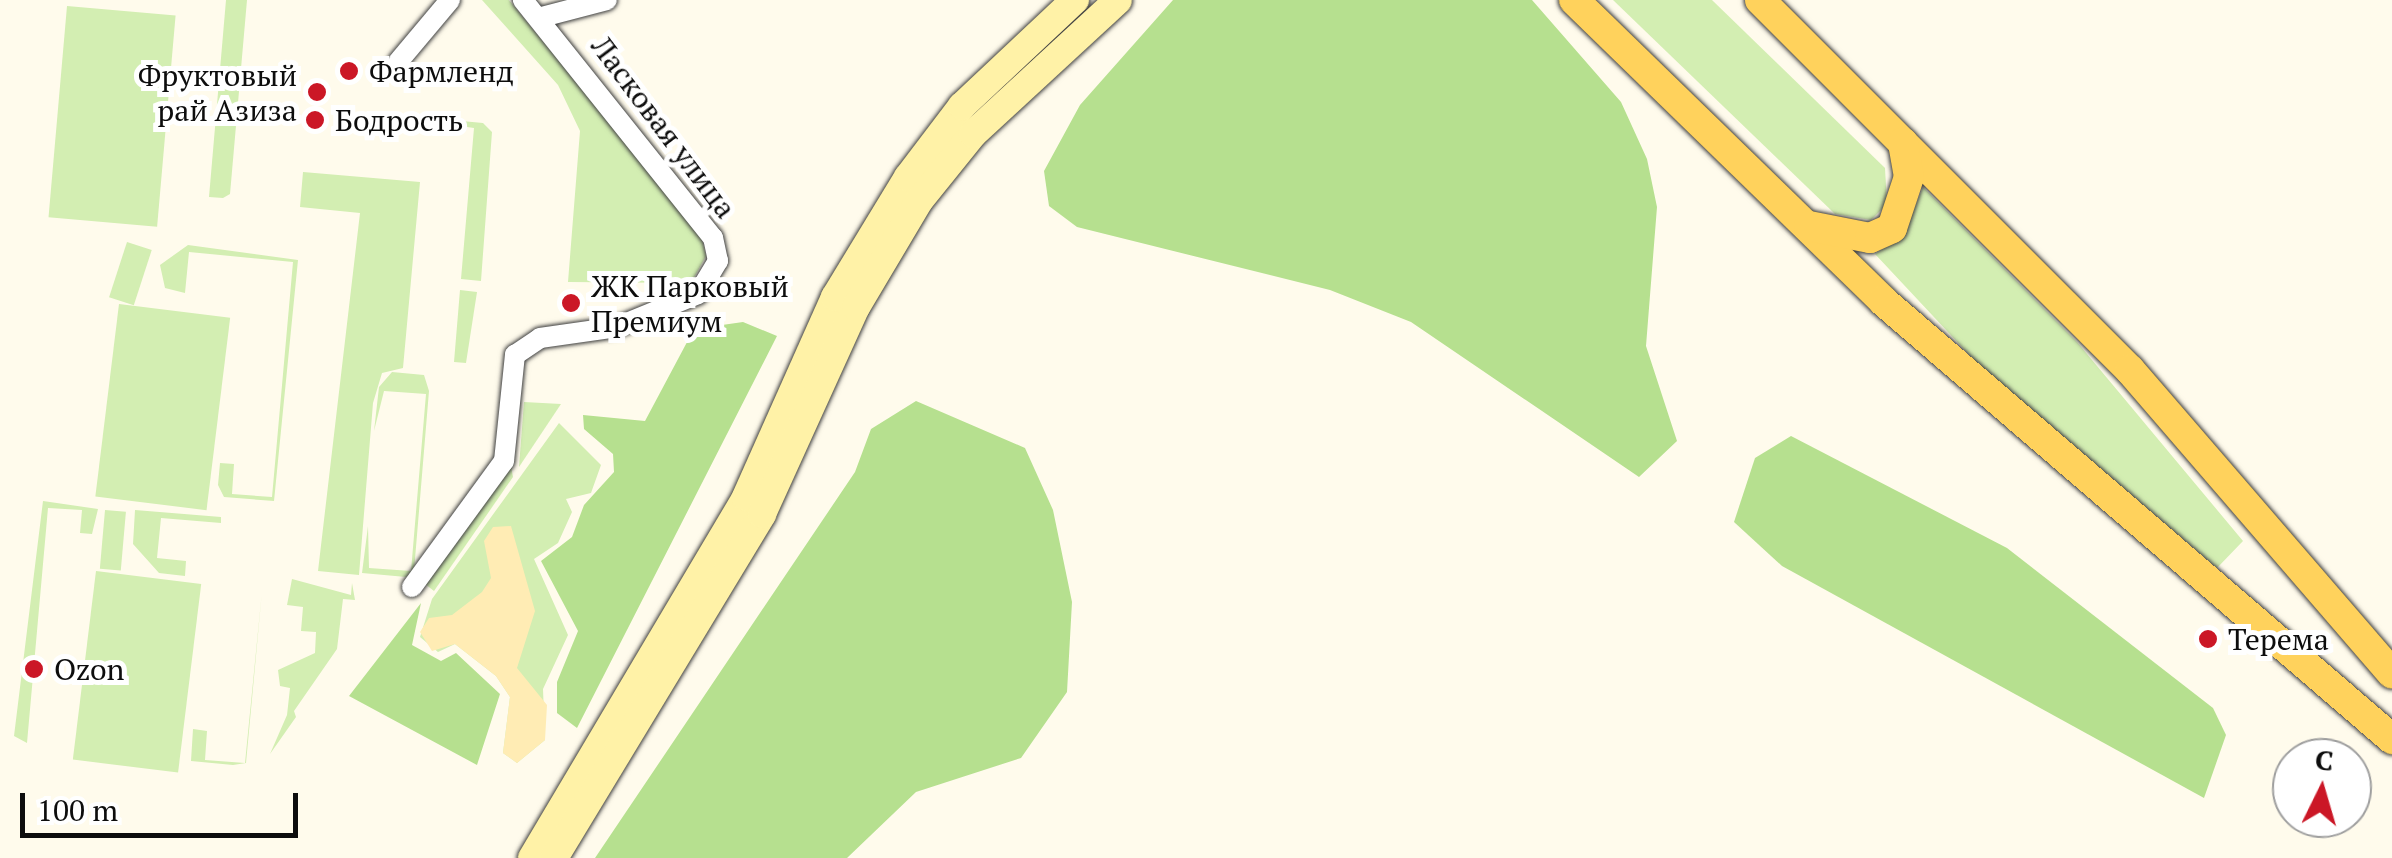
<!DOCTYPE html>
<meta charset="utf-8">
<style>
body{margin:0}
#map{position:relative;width:2392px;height:858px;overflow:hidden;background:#fffbec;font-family:"PT Serif",serif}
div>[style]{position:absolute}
.green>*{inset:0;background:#d3eeb2;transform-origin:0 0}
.forest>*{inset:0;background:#b6e08f}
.sand>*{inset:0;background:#ffecb4}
.roads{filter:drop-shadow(0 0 2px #404040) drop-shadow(0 0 2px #404040)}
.minor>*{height:20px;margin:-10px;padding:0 10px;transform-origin:10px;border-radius:10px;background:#fff}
.secondary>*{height:28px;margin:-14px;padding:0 14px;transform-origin:14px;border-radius:14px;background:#fff2a7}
.primary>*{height:30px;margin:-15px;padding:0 15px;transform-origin:15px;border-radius:15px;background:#ffd25c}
.dots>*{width:28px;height:28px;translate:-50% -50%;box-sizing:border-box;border:5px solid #fff;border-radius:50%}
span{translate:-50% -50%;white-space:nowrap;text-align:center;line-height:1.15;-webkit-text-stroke:10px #fff;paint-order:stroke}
.poi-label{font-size:30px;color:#0d0d0d}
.left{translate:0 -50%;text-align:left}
.right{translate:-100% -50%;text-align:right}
.street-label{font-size:30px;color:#0d0d0d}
.north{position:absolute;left:2272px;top:738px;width:100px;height:100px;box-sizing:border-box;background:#fff;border:2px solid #9e9e9e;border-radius:50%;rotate:5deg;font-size:28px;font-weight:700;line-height:40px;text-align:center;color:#0d0d0d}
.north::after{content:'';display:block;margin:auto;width:35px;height:45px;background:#cb1726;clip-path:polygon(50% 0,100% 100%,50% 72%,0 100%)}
.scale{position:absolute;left:20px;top:793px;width:278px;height:45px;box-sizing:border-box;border:5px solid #0d0d0d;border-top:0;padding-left:12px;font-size:30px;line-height:35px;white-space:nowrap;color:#0d0d0d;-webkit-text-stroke:8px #fff;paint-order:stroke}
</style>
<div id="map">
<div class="green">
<div style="clip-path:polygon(226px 0,247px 0,230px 194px,223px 198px,209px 197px)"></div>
<div style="clip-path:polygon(482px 0,509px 0,701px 235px,706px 256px,691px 283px,568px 282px,580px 131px,558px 85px)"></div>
<div style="clip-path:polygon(1613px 0,1712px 0,1885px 168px,1887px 204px,1871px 220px,1835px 214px)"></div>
<div style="left:67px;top:6px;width:109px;height:212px;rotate:5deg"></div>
<div style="clip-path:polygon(364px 112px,483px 123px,492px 132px,481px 281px,461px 279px,474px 128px)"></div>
<div style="clip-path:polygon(303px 172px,420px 182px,403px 368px,382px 373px,373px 403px,359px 575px,318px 571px,360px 213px,300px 207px)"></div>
<div style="clip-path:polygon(1923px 187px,2077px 342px,2243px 541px,2217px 568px,1976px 362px,1875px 254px,1904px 235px)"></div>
<div style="left:127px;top:242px;width:26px;height:58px;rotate:18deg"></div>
<div style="clip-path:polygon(188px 245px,298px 260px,274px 501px,224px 497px,218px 485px,220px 463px,234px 464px,232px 494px,272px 497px,293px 262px,189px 252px,185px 293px,165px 288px,160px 265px)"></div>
<div style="clip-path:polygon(460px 290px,477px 292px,466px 363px,454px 362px)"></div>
<div style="left:119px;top:304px;width:112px;height:194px;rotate:7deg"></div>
<div style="clip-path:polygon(392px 372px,424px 375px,429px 391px,414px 571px,406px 577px,362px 573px,368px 526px,369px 568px,411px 571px,426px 394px,384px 391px,374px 431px,379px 387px)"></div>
<div style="clip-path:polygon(524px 402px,561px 404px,519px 467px)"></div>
<div style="clip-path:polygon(559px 423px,601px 465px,591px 493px,566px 499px,572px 512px,558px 543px,534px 559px,568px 635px,543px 689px,545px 740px,517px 763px,503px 753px,510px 697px,496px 676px,455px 644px,438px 652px,420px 637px,432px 599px)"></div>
<div style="clip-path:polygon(511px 466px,513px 477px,434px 591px,425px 584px)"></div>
<div style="clip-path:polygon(43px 501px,98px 509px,92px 534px,80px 533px,82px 510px,48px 508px,27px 743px,14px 736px)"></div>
<div style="left:105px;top:510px;width:21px;height:59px;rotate:5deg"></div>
<div style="clip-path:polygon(135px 510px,221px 517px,221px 523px,161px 518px,157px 558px,186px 561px,185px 576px,159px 573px,133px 544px)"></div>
<div style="left:96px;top:571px;width:106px;height:190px;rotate:7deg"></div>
<div style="clip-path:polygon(292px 579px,351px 595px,352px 583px,355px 600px,343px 599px,337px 649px,294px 711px,296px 717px,270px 754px,287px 715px,290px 688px,280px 686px,278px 670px,315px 653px,316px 632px,301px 631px,303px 607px,287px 605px)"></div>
<div style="clip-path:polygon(262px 591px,246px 763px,233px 765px,191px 761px,193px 729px,207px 731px,205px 760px,245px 763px)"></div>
</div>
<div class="forest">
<div style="clip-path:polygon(1173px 0,1532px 0,1621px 102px,1647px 159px,1657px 207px,1646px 346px,1677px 441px,1639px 477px,1411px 322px,1330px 290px,1077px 227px,1049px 206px,1044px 171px,1080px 105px)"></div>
<div style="clip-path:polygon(743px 322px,777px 336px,577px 728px,557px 713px,557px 682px,578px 631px,541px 561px,572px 537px,584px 505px,614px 472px,613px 454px,584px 429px,583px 415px,645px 421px,694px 329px)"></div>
<div style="clip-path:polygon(916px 401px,1025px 448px,1053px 510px,1072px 602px,1067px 692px,1021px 758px,916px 792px,847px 858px,595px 858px,855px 472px,871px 429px)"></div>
<div style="clip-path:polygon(1791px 436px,2007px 548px,2213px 708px,2226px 735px,2204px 798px,1782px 566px,1734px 522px,1755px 458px)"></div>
<div style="clip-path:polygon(421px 603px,412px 645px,441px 661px,456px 653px,500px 694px,477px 765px,349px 696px)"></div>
</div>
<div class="sand">
<div style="clip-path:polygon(511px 526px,535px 611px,517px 668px,547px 705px,545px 740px,517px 763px,503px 753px,510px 697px,496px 676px,455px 644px,432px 651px,420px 632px,429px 618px,452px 615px,482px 592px,491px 578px,484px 541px,493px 527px)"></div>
</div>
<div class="roads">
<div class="minor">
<div style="left:542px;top:17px;width:67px;rotate:-14.7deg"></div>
<div style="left:398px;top:62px;width:81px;rotate:-50deg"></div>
<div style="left:412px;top:587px;width:156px;rotate:-53.9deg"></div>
<div style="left:504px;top:461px;width:107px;rotate:-84.1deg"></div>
<div style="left:515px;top:355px;width:30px;rotate:-34deg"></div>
<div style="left:540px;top:338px;width:78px;rotate:-8.1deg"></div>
<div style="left:617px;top:327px;width:87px;rotate:-22.2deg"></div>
<div style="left:698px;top:294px;width:39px;rotate:-59deg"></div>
<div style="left:718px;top:261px;width:24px;rotate:-102deg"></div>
<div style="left:713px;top:238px;width:305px;rotate:-128.6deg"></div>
</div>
<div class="secondary">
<div style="left:532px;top:858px;width:420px;rotate:-59.3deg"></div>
<div style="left:746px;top:497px;width:219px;rotate:-66deg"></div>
<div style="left:835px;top:297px;width:140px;rotate:-58.7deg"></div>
<div style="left:908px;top:177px;width:89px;rotate:-52.7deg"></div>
<div style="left:962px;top:106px;width:155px;rotate:-43.2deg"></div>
<div style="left:554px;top:858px;width:402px;rotate:-58.8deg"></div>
<div style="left:762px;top:514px;width:227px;rotate:-65.6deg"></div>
<div style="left:856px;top:307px;width:123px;rotate:-59.3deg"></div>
<div style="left:919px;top:201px;width:86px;rotate:-51.1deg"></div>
<div style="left:973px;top:134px;width:197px;rotate:-42.7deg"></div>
</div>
<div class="primary">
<div style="left:1574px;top:0;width:431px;rotate:44.2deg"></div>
<div style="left:1883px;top:301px;width:672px;rotate:40.71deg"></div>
<div style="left:1760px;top:0;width:523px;rotate:45deg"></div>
<div style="left:2130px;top:370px;width:401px;rotate:49.2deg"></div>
<div style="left:1809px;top:226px;width:62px;rotate:11.1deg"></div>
<div style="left:1870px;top:238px;width:24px;rotate:-24deg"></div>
<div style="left:1892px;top:228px;width:54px;rotate:-71.6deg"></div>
<div style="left:1909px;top:177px;width:35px;rotate:-100deg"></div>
</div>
</div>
<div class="dots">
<div style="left:349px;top:71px;background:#cb1726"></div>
<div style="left:317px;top:92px;background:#cb1726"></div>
<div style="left:315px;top:120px;background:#cb1726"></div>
<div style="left:571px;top:303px;background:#cb1726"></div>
<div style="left:2208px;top:639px;background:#cb1726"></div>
<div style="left:34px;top:669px;background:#cb1726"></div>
</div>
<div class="poi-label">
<span class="left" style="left:369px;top:71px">Фармленд</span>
<span class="right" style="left:297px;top:92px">Фруктовый<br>рай Азиза</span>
<span class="left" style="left:335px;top:120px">Бодрость</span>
<span class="left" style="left:591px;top:303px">ЖК Парковый<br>Премиум</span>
<span class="left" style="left:2228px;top:639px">Терема</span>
<span class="left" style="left:54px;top:669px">Ozon</span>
</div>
<div class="street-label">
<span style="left:664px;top:127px;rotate:53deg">Ласковая улица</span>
</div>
<div class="north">С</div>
<div class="scale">100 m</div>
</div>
